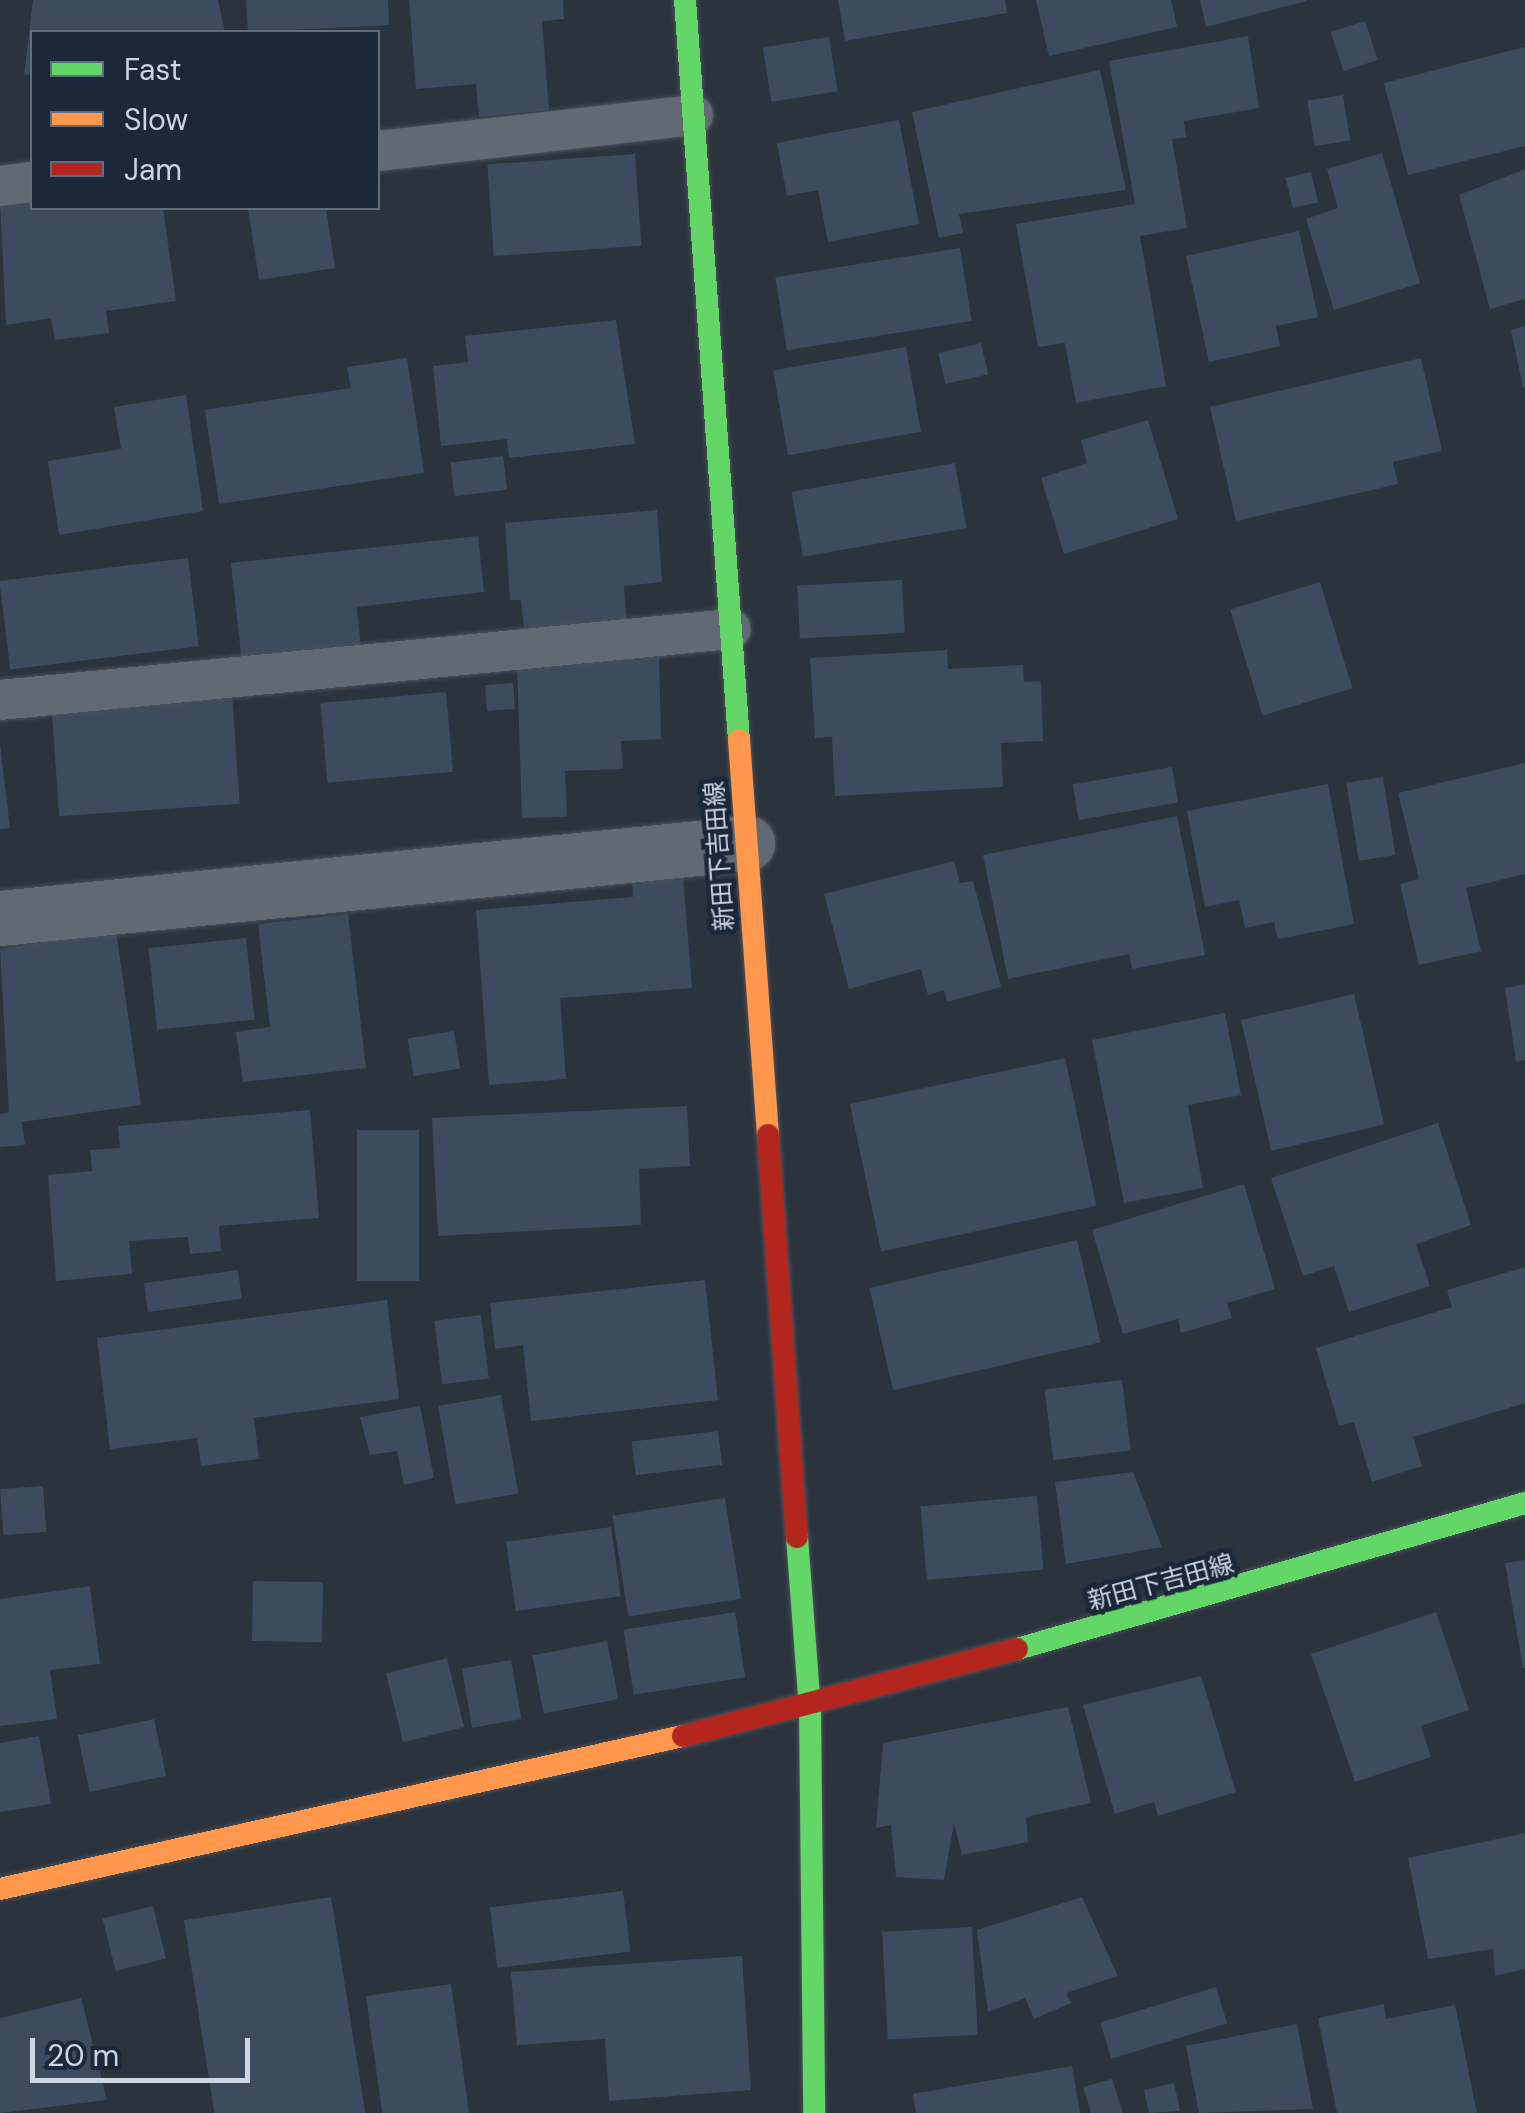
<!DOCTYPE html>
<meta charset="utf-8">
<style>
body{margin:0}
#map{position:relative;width:1525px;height:2113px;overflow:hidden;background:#2b333d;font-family:"DM Sans","Noto Sans JP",sans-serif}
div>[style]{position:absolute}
.building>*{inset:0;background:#3c4c5e;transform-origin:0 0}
.roads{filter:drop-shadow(0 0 2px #4a5059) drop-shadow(0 0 2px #4a5059)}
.lane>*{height:40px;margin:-20px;padding:0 20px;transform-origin:20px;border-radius:20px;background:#616973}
.street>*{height:55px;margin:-27.5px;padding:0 27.5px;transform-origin:27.5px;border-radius:27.5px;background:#616973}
.fast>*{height:22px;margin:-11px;padding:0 11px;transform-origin:11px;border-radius:11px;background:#63d668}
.slow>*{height:22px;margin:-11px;padding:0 11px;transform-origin:11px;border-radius:11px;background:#ff974d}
.jam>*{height:22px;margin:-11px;padding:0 11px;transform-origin:11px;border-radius:11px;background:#b3261e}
span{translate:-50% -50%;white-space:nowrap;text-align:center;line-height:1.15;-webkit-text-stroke:9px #1a2839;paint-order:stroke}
.street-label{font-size:25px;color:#ccd5e1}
.legend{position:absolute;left:30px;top:30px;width:350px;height:180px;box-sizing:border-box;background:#1a2839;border:2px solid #616d7c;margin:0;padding:12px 18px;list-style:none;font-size:30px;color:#ccd5e1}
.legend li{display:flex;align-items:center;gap:20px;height:50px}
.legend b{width:50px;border:2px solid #616d7c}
.scale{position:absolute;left:30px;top:2038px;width:220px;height:45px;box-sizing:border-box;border:5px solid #ccd5e1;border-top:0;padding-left:12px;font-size:30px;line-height:35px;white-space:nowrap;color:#ccd5e1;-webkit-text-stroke:8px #1a2839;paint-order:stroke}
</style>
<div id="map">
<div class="building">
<div style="clip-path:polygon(33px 0,218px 0,225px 32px,32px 32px,32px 74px,24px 75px)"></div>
<div style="clip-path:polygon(246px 0,388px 0,389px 25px,248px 32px)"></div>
<div style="clip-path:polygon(409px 0,563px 0,564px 19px,542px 21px,549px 110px,479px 117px,476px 84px,416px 89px)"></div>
<div style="clip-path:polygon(838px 0,1005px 0,1007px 13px,845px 41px)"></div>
<div style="clip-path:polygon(1036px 0,1171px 0,1177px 27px,1049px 56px)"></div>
<div style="clip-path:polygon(1200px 0,1307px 0,1307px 1px,1206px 27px)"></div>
<div style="left:1365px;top:21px;width:41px;height:36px;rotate:72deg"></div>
<div style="clip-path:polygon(1248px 36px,1259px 108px,1184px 121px,1186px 137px,1172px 139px,1187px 228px,1140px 236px,1166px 386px,1076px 403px,1065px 343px,1038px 347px,1016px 224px,1135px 204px,1109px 61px)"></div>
<div style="left:829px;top:37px;width:55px;height:67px;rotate:81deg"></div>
<div style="clip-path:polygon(1525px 47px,1525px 146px,1408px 175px,1384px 83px)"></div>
<div style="clip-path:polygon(1100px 70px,1126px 190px,959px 214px,963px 233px,939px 238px,912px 112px)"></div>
<div style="left:1343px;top:95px;width:46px;height:36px;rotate:81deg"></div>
<div style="clip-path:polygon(899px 120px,919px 224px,828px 242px,818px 190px,787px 196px,777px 143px)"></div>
<div style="clip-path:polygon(1382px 153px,1420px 283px,1334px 310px,1306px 219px,1338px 208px,1327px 169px)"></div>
<div style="left:635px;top:154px;width:92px;height:148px;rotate:86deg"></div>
<div style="clip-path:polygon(1525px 169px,1525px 299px,1490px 309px,1459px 195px)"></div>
<div style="left:1311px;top:172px;width:31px;height:26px;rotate:77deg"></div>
<div style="clip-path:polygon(32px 197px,32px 208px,163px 208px,176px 301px,106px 311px,109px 333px,55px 340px,51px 318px,6px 325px,0 202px)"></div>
<div style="clip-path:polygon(248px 208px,326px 208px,335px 268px,259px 280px)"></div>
<div style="clip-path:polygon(1299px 231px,1318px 317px,1276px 326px,1280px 346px,1209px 362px,1186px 256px)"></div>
<div style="left:960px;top:248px;width:74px;height:187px;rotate:81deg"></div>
<div style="clip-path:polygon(616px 320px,635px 444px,509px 458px,507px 439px,441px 446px,433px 366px,468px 362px,465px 336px)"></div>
<div style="clip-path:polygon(1525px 326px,1525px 387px,1523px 387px,1511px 330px)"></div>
<div style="left:981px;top:343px;width:32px;height:44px;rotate:77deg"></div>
<div style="left:906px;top:347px;width:86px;height:135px;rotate:80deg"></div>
<div style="clip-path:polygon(407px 358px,424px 473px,219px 504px,205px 410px,351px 388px,347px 367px)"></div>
<div style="clip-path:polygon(1421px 358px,1442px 451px,1393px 462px,1398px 484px,1236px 521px,1210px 407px)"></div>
<div style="clip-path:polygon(186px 395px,203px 511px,59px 535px,48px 461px,121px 449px,114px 407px)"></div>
<div style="clip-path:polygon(1148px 420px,1178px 519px,1064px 554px,1041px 478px,1087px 463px,1081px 440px)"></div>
<div style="left:503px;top:456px;width:34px;height:53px;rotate:83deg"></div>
<div style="left:955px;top:463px;width:66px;height:166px;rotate:80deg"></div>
<div style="clip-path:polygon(657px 510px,662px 582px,624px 586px,627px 631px,525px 640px,521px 600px,510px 600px,505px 523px)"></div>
<div style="clip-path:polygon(478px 536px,484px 592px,357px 607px,361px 649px,242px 663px,231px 563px)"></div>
<div style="left:188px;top:558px;width:89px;height:190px;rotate:83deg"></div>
<div style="left:902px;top:580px;width:53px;height:105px;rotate:87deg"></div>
<div style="left:1320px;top:582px;width:111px;height:94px;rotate:73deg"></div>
<div style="clip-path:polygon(947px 650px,948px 669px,1023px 665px,1024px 682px,1041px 681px,1043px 741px,1001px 743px,1003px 787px,835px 796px,832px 737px,815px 738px,810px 658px)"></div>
<div style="clip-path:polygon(659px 654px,661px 739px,621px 741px,623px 769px,565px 771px,567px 817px,522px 818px,517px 660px)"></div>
<div style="left:513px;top:683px;width:26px;height:28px;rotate:86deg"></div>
<div style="left:446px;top:692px;width:80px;height:126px;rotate:85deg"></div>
<div style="left:232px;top:693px;width:111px;height:181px;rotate:86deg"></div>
<div style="clip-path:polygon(0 744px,10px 828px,0 829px)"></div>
<div style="clip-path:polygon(1525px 763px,1525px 874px,1466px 888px,1481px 951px,1419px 965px,1400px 884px,1419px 879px,1398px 793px)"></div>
<div style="left:1172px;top:767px;width:36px;height:101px;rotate:80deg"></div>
<div style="left:1383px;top:777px;width:79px;height:37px;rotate:81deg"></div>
<div style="clip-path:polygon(1328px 784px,1354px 924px,1278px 939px,1274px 922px,1245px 928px,1239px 900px,1205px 907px,1187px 811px)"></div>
<div style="clip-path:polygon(1177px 816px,1205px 955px,1132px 969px,1129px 954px,1008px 979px,983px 855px)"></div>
<div style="clip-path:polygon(954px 861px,960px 883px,973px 881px,1001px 987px,947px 1002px,944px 990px,928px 995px,921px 969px,849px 989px,824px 894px)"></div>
<div style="clip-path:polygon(683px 876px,692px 988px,560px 998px,566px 1079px,489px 1085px,476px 910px,633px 897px,632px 880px)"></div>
<div style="clip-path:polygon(348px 914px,366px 1068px,243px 1082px,236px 1032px,270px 1027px,258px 924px)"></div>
<div style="clip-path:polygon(116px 931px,141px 1105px,22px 1122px,25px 1145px,0 1147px,0 1114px,9px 1112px,0 949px)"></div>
<div style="left:246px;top:938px;width:82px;height:98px;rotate:84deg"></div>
<div style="clip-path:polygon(1525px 984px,1525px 1060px,1516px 1062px,1505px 988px)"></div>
<div style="left:1354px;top:994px;width:134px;height:116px;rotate:77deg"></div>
<div style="clip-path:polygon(1225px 1013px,1241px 1095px,1188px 1105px,1203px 1188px,1124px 1203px,1092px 1040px)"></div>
<div style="left:454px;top:1031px;width:38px;height:47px;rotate:81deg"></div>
<div style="left:1065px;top:1058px;width:151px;height:220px;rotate:78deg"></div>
<div style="clip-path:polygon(687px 1106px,690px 1166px,639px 1169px,641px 1225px,438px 1236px,432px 1118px)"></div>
<div style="clip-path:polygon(310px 1110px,319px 1218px,219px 1226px,221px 1251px,190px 1254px,188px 1237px,129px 1241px,132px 1274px,56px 1281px,48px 1175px,92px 1171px,90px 1150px,120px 1148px,118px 1126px)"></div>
<div style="clip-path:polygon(1438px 1123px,1471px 1225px,1416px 1244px,1430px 1286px,1349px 1312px,1334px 1266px,1303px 1276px,1271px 1178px)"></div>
<div style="left:357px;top:1130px;width:62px;height:151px"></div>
<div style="clip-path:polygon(1244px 1184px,1275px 1289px,1227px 1303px,1232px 1318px,1181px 1333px,1178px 1319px,1123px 1334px,1092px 1230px)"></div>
<div style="left:1077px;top:1240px;width:105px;height:213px;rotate:77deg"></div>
<div style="clip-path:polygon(1525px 1267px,1525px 1403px,1413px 1437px,1422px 1466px,1372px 1482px,1354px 1422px,1339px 1426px,1316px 1348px,1452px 1307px,1447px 1290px)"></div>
<div style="left:238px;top:1270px;width:29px;height:95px;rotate:82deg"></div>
<div style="clip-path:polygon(705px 1280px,718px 1400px,531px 1421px,523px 1345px,495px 1349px,490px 1303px)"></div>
<div style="clip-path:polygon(387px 1300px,399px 1399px,254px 1418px,259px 1459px,201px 1466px,197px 1438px,110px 1449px,97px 1338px)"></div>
<div style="left:481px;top:1315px;width:64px;height:47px;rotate:83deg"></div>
<div style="left:1122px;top:1380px;width:71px;height:78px;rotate:83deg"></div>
<div style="left:501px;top:1395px;width:100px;height:64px;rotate:80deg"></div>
<div style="clip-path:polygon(420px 1406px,434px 1478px,404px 1485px,397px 1451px,370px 1455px,360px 1417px)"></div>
<div style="left:718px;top:1431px;width:34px;height:87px;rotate:83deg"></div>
<div style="clip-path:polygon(1133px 1472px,1162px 1547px,1066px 1564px,1055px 1482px)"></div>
<div style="left:43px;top:1486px;width:46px;height:43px;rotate:86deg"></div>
<div style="left:1037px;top:1496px;width:74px;height:117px;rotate:85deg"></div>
<div style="left:725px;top:1498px;width:102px;height:114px;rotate:81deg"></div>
<div style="left:611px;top:1527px;width:70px;height:106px;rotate:82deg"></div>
<div style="clip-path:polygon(1525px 1560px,1525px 1668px,1523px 1668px,1505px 1563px)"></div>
<div style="left:253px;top:1581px;width:70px;height:60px;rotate:1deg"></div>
<div style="clip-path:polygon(90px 1586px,100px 1664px,50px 1670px,57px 1719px,0 1726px,0 1599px)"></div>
<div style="left:735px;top:1612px;width:66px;height:113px;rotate:81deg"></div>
<div style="clip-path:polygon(1436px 1612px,1469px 1710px,1421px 1726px,1431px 1757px,1355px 1782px,1311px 1654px)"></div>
<div style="left:607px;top:1641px;width:59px;height:76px;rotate:79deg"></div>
<div style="left:447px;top:1658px;width:71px;height:63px;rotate:76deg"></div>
<div style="left:511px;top:1660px;width:60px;height:50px;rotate:80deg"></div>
<div style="clip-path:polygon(1201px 1676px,1236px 1792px,1158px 1816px,1154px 1802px,1115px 1814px,1083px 1705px)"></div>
<div style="clip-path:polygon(1068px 1707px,1091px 1803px,1026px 1817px,1028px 1842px,962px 1855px,954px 1823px,944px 1880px,896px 1877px,891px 1825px,876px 1828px,883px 1743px)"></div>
<div style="left:154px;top:1719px;width:58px;height:78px;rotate:78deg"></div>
<div style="clip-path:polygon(39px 1736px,51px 1804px,0 1812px,0 1743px)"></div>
<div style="clip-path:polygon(1525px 1833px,1525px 1969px,1495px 1976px,1493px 1949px,1428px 1959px,1408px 1858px)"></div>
<div style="left:623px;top:1891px;width:61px;height:134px;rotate:83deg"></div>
<div style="left:331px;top:1897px;width:219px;height:149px;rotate:81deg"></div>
<div style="clip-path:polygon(1082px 1897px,1118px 1976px,1066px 1993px,1071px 2003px,1034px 2019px,1025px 1998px,988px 2012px,977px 1930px)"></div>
<div style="left:153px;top:1906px;width:54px;height:52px;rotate:76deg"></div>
<div style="left:972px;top:1927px;width:108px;height:90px;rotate:87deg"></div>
<div style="clip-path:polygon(742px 1956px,751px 2090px,609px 2101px,605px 2039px,517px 2045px,511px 1972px)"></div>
<div style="left:451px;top:1984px;width:130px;height:86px;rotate:82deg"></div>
<div style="left:1216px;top:1987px;width:38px;height:121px;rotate:73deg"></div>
<div style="clip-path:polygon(81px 1998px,107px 2100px,0 2113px,0 2018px)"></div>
<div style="clip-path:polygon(1384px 2004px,1386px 2019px,1455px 2005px,1477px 2113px,1337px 2113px,1318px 2018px)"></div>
<div style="clip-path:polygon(1297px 2024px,1313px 2109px,1199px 2113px,1186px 2046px)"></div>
<div style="clip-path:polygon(1072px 2066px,1080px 2113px,916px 2113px,913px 2094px)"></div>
<div style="clip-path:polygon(1112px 2079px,1123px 2113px,1091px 2113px,1083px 2087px)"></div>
<div style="clip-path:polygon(1174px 2083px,1180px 2111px,1149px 2113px,1144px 2090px)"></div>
</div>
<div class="roads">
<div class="lane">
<div style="left:378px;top:151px;width:317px;rotate:-6.5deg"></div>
<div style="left:0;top:186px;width:32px;rotate:-7deg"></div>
<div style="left:0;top:700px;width:734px;rotate:-5.55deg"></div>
</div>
<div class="street">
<div style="left:0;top:918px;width:751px;rotate:-5.73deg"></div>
</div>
<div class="fast">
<div style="left:685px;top:0;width:742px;rotate:85.83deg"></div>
<div style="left:797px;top:1537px;width:171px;rotate:85.7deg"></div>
<div style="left:810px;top:1708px;width:405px;rotate:89.4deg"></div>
<div style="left:1017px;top:1649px;width:529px;rotate:-16.03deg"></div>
</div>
<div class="slow">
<div style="left:739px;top:740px;width:396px;rotate:85.8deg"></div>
<div style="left:0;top:1889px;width:700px;rotate:-12.63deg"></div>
</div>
<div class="jam">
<div style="left:768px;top:1135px;width:403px;rotate:85.9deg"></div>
<div style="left:683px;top:1736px;width:345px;rotate:-14.6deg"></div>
</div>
</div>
<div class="street-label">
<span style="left:720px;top:856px;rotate:-94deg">新田下吉田線</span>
<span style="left:1161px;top:1583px;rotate:-15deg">新田下吉田線</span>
</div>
<ul class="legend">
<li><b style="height:12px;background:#63d668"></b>Fast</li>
<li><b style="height:12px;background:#ff974d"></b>Slow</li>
<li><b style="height:12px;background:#b3261e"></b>Jam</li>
</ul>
<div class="scale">20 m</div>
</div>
